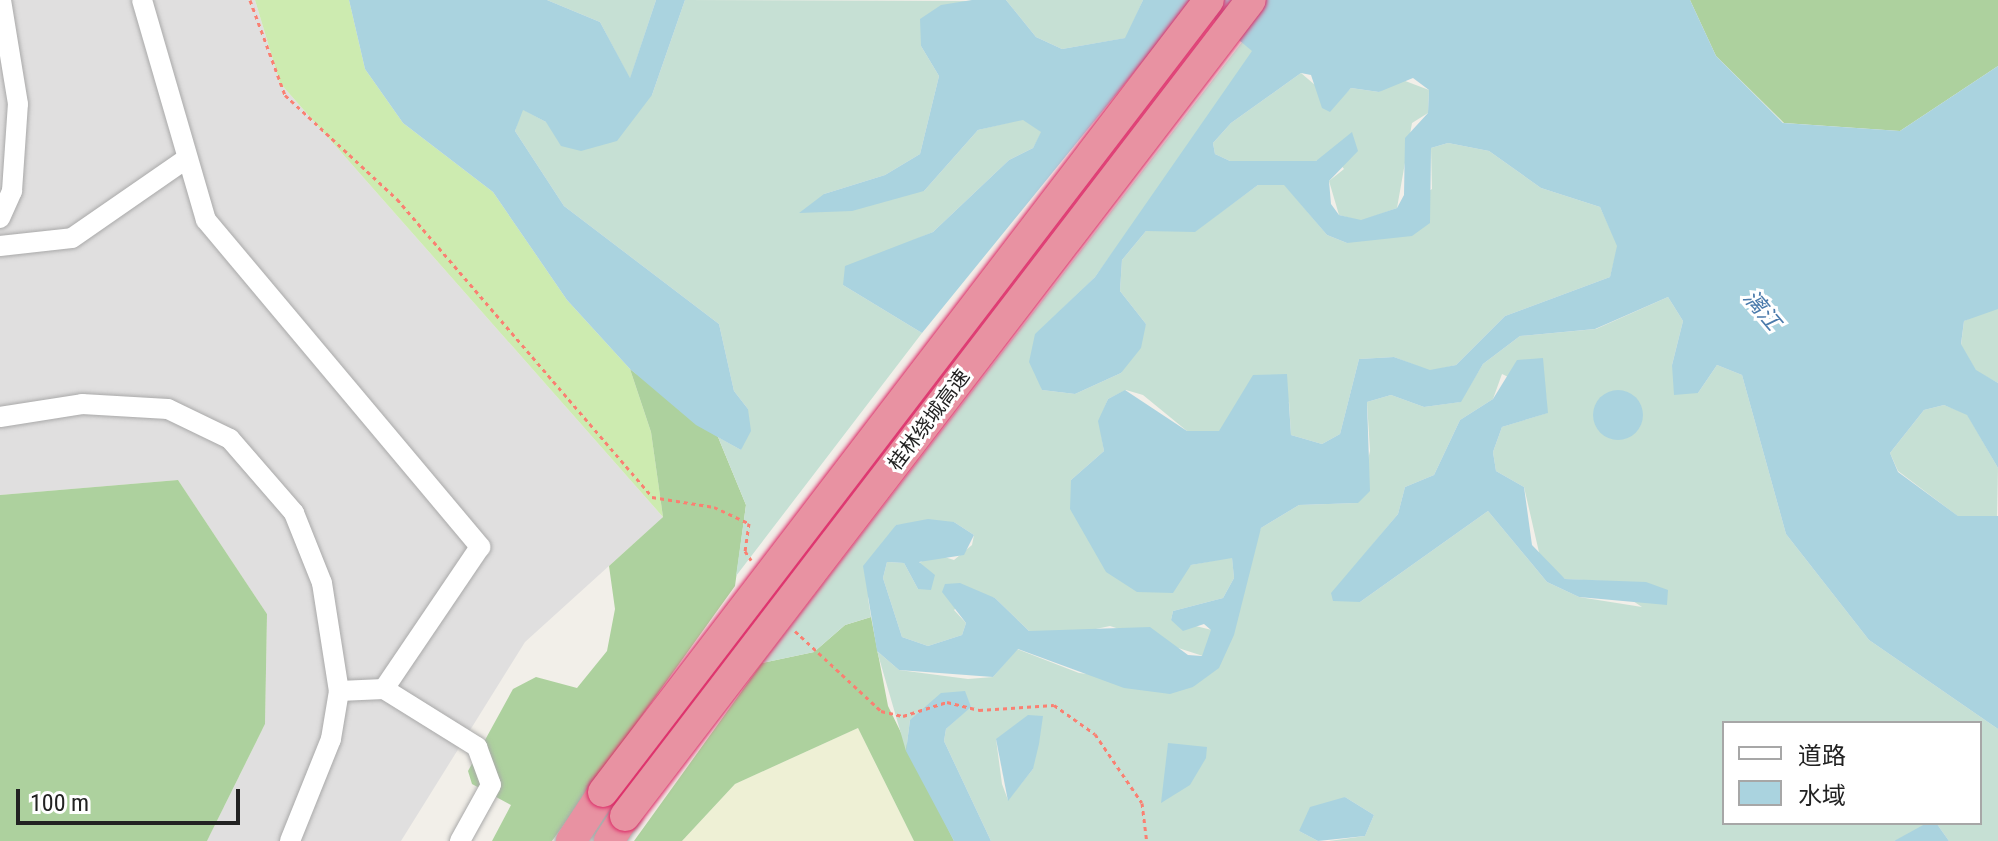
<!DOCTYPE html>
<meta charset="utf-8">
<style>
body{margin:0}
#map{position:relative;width:1998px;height:841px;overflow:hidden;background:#f2efe9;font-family:"Roboto Condensed","Noto Sans SC",sans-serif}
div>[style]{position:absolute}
.residential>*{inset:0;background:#e0dfdf}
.farmland>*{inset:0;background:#eef0d5}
.grass>*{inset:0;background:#cdebb0}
.forest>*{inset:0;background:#add19e}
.wetland>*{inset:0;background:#c6e0d4}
.water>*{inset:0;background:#aad3df}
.round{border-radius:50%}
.path>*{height:3px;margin-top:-1.5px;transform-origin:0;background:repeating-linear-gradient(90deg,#fa8072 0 4px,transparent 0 8px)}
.roads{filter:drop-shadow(0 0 2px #a9a9a9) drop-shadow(0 0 2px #a9a9a9)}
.minor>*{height:20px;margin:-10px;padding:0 10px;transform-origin:10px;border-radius:10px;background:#fff}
.highway>*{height:30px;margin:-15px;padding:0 15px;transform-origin:15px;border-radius:15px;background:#e892a2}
.bridges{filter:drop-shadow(0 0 2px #dc2a67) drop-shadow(0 0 2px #dc2a67)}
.highway-bridge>*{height:30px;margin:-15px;padding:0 15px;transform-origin:15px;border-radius:15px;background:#e892a2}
span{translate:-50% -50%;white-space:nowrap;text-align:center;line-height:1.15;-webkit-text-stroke:6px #fff;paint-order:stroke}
.street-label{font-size:20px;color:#222}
.water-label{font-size:22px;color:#4a7aab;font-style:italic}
.legend{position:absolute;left:1722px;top:721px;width:260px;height:104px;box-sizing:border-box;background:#fff;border:2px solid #a7a7a7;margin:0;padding:10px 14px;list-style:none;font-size:24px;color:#222}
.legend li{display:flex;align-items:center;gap:16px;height:40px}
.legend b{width:40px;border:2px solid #a7a7a7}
.scale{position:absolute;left:16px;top:789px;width:224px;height:36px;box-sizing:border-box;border:4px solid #222;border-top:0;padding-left:10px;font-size:24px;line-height:28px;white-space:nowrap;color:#222;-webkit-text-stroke:6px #fff;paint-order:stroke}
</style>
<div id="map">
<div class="residential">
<div style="clip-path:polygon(0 0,255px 0,280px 83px,663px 517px,525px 642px,401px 841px,207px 841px,265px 724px,267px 614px,178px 480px,0 495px)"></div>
</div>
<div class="farmland">
<div style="clip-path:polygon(858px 728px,914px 841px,682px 841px,735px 784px)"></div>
</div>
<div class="grass">
<div style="clip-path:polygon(255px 0,349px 0,365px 69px,403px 123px,493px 192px,567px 300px,630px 369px,651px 432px,663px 517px,280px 83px)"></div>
</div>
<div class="forest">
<div style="clip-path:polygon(1690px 0,1998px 0,1998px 66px,1900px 131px,1784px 123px,1716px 56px)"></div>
<div style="clip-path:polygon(630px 369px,718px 437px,746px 505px,735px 586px,552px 841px,492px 841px,511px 805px,472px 784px,468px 771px,513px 689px,536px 677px,577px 688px,607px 651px,615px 609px,609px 566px,663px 517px,651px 432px)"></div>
<div style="clip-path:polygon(178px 480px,267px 614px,265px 724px,207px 841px,0 841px,0 495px)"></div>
<div style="clip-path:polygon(871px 617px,888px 706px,954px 841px,914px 841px,858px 728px,735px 784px,682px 841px,634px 841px,762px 663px,814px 652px,845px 625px)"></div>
</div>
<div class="wetland">
<div style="clip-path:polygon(547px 0,656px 0,630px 79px,600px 22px)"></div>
<div style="clip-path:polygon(685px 0,973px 1px,921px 46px,939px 76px,920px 154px,885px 175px,824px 194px,924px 191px,978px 130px,1023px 119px,1042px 132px,1033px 148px,1009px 160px,933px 232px,893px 249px,843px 285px,922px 333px,736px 576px,746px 505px,718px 437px,741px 450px,748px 409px,734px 391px,719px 324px,564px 206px,515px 131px,522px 109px,546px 122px,652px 95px)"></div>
<div style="clip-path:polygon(1006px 0,1143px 0,1126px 38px,1062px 49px,1036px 37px)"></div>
<div style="clip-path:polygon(1242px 42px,1253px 51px,1217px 109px,1095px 277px,1035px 335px,1042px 390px,1075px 394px,1121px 373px,1146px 324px,1120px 291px,1122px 260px,1146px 231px,1195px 231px,1258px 185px,1284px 184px,1327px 235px,1347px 243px,1432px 189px,1431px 148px,1448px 143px,1489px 151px,1541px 188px,1600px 207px,1618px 246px,1610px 277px,1505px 316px,1456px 365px,1430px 371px,1394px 357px,1359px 359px,1340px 434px,1322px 444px,1291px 435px,1289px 402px,1238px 405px,1220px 431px,1187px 431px,1143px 395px,1126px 390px,1108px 399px,1099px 421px,1104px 451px,1071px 480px,1178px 575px,1191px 565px,1232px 557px,1234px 578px,1223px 598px,1173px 611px,1171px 620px,1212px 630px,1203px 656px,1110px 626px,1067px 635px,1029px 631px,995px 598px,972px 593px,954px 610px,966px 623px,962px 635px,928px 646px,902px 637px,883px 578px,887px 562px,904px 563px,918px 589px,919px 563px,935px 554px,954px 560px,972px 545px,974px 535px,954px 522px,896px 525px,868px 598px,871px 617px,845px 625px,814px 652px,762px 663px)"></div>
<div style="clip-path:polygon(1301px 73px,1336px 103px,1351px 88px,1379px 92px,1400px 79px,1429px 90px,1428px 113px,1412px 123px,1397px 208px,1361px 221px,1339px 215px,1329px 181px,1344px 169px,1331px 153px,1316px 161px,1230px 161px,1215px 154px,1213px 143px,1231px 123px)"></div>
<div style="clip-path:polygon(evenodd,1668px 297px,1683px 321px,1672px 365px,1698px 393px,1717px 365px,1742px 375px,1786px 534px,1869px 640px,1998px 729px,1998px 841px,1949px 841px,1937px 824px,1894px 841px,1329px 841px,1365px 836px,1374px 815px,1345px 797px,1299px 831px,1318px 841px,991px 841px,944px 741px,946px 729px,970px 707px,910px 720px,906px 751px,877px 651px,899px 670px,968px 679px,993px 677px,1017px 649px,1079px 673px,1193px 687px,1261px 528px,1299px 505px,1358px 503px,1370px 451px,1367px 402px,1391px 395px,1424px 407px,1460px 402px,1483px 364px,1520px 336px,1596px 329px,1668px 297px,1502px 374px,1546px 395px,1547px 413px,1502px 427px,1493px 452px,1496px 471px,1524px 487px,1541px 561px,1565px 579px,1603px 581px,1642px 607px,1579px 597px,1547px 582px,1488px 511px,1360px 602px,1344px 579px,1398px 514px,1405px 487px,1434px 475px,1460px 420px,1493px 399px,1502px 374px,1668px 297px,1724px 723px,1980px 723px,1980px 823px,1724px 823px,1724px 723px,1668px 297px,996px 739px,1033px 769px,1008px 800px,1002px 784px,996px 739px)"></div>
<div style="clip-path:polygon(1991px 308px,1998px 309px,1998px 383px,1976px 371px,1961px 345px,1964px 321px)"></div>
<div style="clip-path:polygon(1944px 405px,1967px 414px,1998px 468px,1997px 518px,1959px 517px,1898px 471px,1890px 453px,1924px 410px)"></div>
</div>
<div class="water">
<div style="clip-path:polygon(349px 0,547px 0,600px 22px,630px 78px,656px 0,685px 0,652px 95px,617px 141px,581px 151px,561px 146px,546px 122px,523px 110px,515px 131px,564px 206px,719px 324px,734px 391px,748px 409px,751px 431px,741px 450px,696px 425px,630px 369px,567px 300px,493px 192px,403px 123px,365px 69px)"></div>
<div style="clip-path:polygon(evenodd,972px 0,1006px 0,1036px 37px,1062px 49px,1125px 38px,1143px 0,1690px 0,1716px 56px,1783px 123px,1900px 131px,1998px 66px,1998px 309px,1964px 321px,1961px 344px,1976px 370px,1998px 383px,1998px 468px,1967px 415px,1944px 405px,1924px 410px,1890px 453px,1898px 472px,1958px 516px,1998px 516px,1998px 729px,1869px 640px,1786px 534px,1742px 375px,1717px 365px,1698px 393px,1674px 395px,1672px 365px,1683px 321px,1668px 297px,1595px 329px,1520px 336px,1483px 364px,1461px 402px,1424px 407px,1391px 395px,1367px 402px,1370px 491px,1358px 503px,1299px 505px,1261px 528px,1234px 635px,1219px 668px,1193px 687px,1170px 694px,1124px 688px,1018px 649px,993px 677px,899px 670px,877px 651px,863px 566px,896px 525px,928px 519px,954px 522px,974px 535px,964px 555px,919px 562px,935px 575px,931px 590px,918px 589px,904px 563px,887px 562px,883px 578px,902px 637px,928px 646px,962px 635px,966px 623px,942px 592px,945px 584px,960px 583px,995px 598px,1029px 631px,1150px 627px,1188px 655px,1202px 656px,1211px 630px,1204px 624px,1183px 631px,1171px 620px,1173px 611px,1223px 598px,1234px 578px,1232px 558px,1191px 565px,1173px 593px,1137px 592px,1106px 572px,1070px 509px,1071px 480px,1104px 451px,1098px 421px,1108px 399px,1125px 390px,1187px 431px,1219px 431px,1253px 375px,1287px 374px,1291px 435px,1322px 444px,1340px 434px,1359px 359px,1394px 357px,1430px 370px,1456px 365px,1505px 316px,1610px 277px,1617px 246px,1600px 207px,1541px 188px,1489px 151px,1448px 143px,1431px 148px,1430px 223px,1412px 236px,1347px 243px,1327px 235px,1284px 185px,1258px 185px,1195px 232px,1146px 231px,1122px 260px,1120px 291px,1146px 324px,1141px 348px,1121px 373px,1075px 394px,1042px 390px,1029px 362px,1035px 334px,1095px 277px,1252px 51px,1192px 1px,922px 333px,843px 285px,845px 266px,933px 232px,1009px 160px,1033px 148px,1041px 132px,1023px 120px,978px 130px,924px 191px,852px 211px,799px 213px,824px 194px,885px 175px,920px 154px,939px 76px,921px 46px,920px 19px,941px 5px,972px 0,1301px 73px,1311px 75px,1322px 108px,1330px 112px,1351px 88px,1379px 92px,1413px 78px,1429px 90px,1428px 113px,1405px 138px,1404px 195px,1397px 208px,1361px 220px,1339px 215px,1331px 204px,1329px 181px,1358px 151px,1352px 132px,1316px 161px,1230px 161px,1215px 154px,1213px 143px,1231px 123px,1301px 73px)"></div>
<div style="clip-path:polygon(1543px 358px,1548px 413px,1502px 427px,1493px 452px,1496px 471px,1524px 487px,1532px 545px,1565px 579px,1646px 582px,1668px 590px,1667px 605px,1579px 597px,1547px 582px,1488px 511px,1360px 602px,1333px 601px,1331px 593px,1398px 514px,1405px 487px,1434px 475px,1460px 420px,1493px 399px,1517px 360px)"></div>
<div class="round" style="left:1593px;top:390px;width:50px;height:50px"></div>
<div style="clip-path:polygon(965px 691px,971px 707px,946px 729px,944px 741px,991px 841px,954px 841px,906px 751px,910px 720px,941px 693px)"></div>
<div style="clip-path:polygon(1028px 715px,1043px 716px,1039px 744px,1033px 769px,1008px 801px,996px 739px)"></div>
<div style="clip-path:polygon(1168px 743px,1207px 747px,1206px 758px,1190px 785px,1161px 803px)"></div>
<div style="clip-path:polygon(1345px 797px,1374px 815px,1365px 836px,1318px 841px,1299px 831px,1310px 807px)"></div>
<div style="clip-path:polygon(1925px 824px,1937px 824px,1949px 841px,1894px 841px)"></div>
</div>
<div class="path">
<div style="left:250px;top:0;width:101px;rotate:69.8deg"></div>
<div style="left:285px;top:95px;width:153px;rotate:42.9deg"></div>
<div style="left:397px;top:199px;width:392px;rotate:49.4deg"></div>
<div style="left:652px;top:497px;width:63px;rotate:9.2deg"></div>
<div style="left:714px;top:507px;width:38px;rotate:25deg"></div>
<div style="left:749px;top:523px;width:28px;rotate:98deg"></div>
<div style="left:745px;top:551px;width:11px;rotate:56deg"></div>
<div style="left:795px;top:631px;width:117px;rotate:42.9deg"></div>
<div style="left:881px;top:711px;width:23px;rotate:13deg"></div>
<div style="left:903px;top:716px;width:46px;rotate:-17.7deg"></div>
<div style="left:947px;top:702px;width:33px;rotate:14deg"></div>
<div style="left:979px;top:710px;width:75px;rotate:-3.8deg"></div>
<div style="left:1054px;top:705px;width:50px;rotate:35.3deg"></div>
<div style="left:1095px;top:734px;width:83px;rotate:55.7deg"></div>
<div style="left:1142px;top:803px;width:38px;rotate:83deg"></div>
</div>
<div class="roads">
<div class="minor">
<div style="left:142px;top:0;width:229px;rotate:73.8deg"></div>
<div style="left:206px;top:220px;width:427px;rotate:50deg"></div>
<div style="left:480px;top:547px;width:171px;rotate:124.1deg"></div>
<div style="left:0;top:218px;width:30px;rotate:-66deg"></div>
<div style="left:12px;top:191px;width:87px;rotate:-86.1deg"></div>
<div style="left:18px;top:104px;width:105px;rotate:-99.3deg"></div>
<div style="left:0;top:246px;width:72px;rotate:-6.3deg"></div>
<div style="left:72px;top:238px;width:139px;rotate:-34.7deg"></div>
<div style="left:0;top:417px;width:83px;rotate:-9deg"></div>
<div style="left:82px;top:404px;width:86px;rotate:3.3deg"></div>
<div style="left:168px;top:409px;width:69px;rotate:25.8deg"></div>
<div style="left:230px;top:439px;width:98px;rotate:49.1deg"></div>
<div style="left:294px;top:513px;width:75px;rotate:68.2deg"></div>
<div style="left:322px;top:583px;width:109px;rotate:81.1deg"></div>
<div style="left:339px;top:691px;width:49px;rotate:99.5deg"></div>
<div style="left:331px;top:739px;width:110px;rotate:111.9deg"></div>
<div style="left:339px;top:691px;width:45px;rotate:-2.5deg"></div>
<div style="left:384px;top:689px;width:110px;rotate:31.9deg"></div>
<div style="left:477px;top:747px;width:40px;rotate:69.8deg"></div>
<div style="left:491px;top:785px;width:64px;rotate:119deg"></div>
</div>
<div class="highway">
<div style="left:571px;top:841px;width:59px;rotate:-56.9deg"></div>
<div style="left:609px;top:841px;width:30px;rotate:-57deg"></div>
</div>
</div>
<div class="bridges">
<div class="highway-bridge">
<div style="left:603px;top:792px;width:997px;rotate:-52.58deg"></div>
<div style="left:625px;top:816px;width:1028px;rotate:-52.51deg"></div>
</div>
</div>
<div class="street-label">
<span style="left:929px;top:420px;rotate:-53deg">桂林绕城高速</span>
</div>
<div class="water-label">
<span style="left:1762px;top:310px;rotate:50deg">漓江</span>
</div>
<ul class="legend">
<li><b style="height:10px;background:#fff"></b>道路</li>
<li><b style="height:22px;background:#aad3df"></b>水域</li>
</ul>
<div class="scale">100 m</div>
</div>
